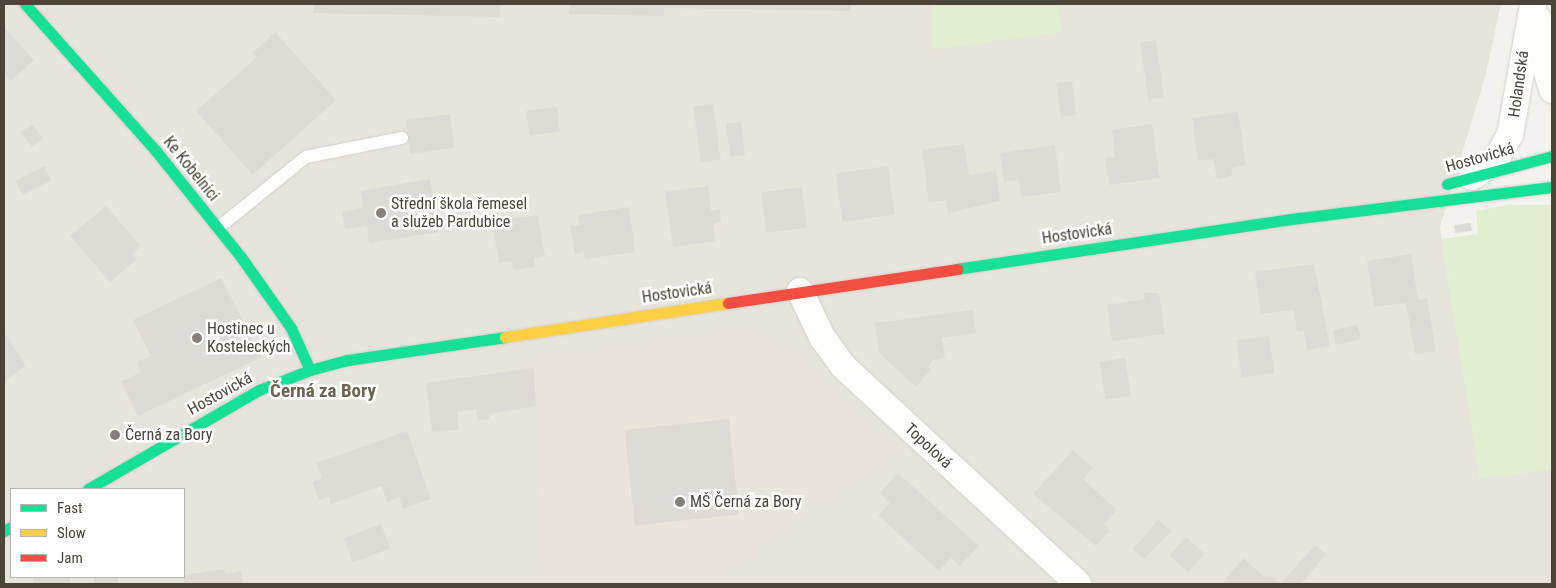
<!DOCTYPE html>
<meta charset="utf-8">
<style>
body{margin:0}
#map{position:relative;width:1556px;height:588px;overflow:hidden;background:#f4f2ee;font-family:"Roboto Condensed",sans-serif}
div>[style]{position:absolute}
.residential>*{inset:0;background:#e7e4dc}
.education>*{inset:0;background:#eae5da}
.green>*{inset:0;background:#e1eecf}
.building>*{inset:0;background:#dedbd6;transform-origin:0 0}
.roads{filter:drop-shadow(0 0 1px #d2d0cb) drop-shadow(0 0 1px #d2d0cb)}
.lane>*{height:12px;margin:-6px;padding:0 6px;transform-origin:6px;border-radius:6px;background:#fdfdfc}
.street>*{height:26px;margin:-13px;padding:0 13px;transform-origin:13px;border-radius:13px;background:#fdfdfc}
.fast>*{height:11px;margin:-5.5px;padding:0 5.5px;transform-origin:5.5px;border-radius:5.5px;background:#16e098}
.slow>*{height:11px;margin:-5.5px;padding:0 5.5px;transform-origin:5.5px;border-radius:5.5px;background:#ffcf43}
.jam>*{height:11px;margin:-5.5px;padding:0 5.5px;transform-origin:5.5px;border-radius:5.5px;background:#f24e42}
.dots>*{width:14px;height:14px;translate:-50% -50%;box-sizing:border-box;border:2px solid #fff;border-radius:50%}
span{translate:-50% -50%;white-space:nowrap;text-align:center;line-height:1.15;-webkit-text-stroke:5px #fff;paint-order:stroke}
.street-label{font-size:16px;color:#4b4439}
.poi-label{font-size:16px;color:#4b4439}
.left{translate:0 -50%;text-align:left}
.quarter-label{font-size:19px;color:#6e6250;font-weight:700}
.frame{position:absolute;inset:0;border:5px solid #4b4439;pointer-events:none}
.legend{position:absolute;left:10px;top:488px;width:175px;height:90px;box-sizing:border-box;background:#fff;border:1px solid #b7b4b0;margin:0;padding:6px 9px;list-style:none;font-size:15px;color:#4b4439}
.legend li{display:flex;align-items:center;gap:10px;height:25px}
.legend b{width:25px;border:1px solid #b7b4b0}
</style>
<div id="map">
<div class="residential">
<div style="clip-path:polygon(evenodd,4px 4px,1501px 4px,1486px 74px,1440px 227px,1480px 478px,1552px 469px,1552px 584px,4px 584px,4px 4px,11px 489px,184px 489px,184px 577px,11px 577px,11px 489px)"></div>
</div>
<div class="education">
<div style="clip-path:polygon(748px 332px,790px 354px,895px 451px,751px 547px,756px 555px,693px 584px,545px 584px,533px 360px)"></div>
</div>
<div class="green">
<div style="clip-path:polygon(932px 4px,1058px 4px,1062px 32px,932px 50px)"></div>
<div style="clip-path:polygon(1508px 205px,1552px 205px,1552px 469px,1480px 479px,1442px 239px,1478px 234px,1476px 211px)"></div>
</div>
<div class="building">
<div style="clip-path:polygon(313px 4px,500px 4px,500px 17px,313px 13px)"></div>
<div style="clip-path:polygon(569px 4px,851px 4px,851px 11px,664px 8px,664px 16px,569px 14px)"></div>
<div style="clip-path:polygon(4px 27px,34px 60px,11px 81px,4px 73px)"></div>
<div style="clip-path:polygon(275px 32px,336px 100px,253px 175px,196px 111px,257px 57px,253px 53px)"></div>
<div style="left:1156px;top:40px;width:58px;height:16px;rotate:82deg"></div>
<div style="left:1072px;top:81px;width:34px;height:16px;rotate:82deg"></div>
<div style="left:713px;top:104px;width:56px;height:20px;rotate:82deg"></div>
<div style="left:557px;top:107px;width:25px;height:31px;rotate:83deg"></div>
<div style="clip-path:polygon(1238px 112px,1246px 165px,1231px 168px,1233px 176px,1217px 179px,1213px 159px,1198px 161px,1192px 118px)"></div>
<div style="left:450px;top:114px;width:34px;height:45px;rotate:82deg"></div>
<div style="left:741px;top:122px;width:33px;height:15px;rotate:83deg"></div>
<div style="left:32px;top:124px;width:18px;height:14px;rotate:52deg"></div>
<div style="clip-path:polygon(1152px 124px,1160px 178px,1109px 185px,1105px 158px,1115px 157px,1112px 130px)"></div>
<div style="clip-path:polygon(964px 144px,969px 175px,996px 171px,1000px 201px,948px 213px,946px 200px,929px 202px,922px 150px)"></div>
<div style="clip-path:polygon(1055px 145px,1061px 192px,1021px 197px,1019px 180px,1004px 181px,1000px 153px)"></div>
<div style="left:44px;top:166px;width:16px;height:32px;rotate:63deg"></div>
<div style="left:888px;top:166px;width:49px;height:53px;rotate:82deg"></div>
<div style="clip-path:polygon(430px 179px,439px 232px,369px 243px,367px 226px,345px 229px,342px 212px,363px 208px,360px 191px)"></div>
<div style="clip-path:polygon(708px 186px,711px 211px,720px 209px,721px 222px,713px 224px,715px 241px,673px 247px,665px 192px)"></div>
<div style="left:802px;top:187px;width:41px;height:41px;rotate:83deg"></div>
<div style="clip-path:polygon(106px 206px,141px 246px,132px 254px,137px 259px,110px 282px,70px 236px)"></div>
<div style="clip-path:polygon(629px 207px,635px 252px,585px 259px,584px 252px,575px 254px,570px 226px,580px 225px,578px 215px)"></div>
<div style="clip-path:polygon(538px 215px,545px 256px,534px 258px,535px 267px,513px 270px,512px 261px,499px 263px,492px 221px)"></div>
<div style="left:1471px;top:223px;width:8px;height:17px;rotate:83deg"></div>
<div style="clip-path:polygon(1411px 254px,1418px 300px,1427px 298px,1436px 351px,1415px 354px,1406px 303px,1374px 307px,1367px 261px)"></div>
<div style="clip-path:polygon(1314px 264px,1330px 346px,1307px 350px,1304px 331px,1297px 332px,1294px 310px,1261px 314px,1255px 272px)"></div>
<div style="clip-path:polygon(221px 278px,262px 357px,138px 416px,121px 382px,141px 372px,137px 362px,151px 356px,133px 320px)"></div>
<div style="clip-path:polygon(1144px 293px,1159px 293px,1165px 334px,1112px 341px,1107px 305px,1145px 299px)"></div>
<div style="clip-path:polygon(973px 310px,976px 333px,942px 338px,945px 358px,933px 360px,928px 367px,931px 370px,916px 387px,879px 353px,875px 323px)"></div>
<div style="left:1358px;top:325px;width:15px;height:26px;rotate:79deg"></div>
<div style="clip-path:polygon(6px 335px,26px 366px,4px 381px,4px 337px)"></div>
<div style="left:1269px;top:336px;width:37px;height:33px;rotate:82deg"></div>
<div style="left:1125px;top:358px;width:38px;height:26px;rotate:81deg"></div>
<div style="clip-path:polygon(534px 368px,536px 406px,489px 414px,489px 419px,478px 420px,476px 409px,457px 412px,459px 429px,432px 432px,426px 383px)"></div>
<div style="left:729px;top:419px;width:96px;height:105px;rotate:84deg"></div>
<div style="clip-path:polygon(407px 431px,431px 499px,403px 509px,399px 497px,387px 502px,382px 486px,331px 504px,329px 497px,319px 500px,312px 482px,322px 478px,316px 463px)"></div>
<div style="clip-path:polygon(1073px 450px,1093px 468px,1083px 479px,1117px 510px,1104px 524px,1110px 530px,1096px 546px,1033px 494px)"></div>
<div style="clip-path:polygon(898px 473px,979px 546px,960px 566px,951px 558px,939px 571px,878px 515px,890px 503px,880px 493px)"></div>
<div style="clip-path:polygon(1158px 520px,1171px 531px,1144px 559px,1133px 549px)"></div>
<div style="left:381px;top:524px;width:26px;height:40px;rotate:69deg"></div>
<div style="left:1186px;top:537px;width:25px;height:25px;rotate:42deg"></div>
<div style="clip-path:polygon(1315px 545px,1326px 554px,1301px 584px,1284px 584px,1282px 582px)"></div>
<div style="clip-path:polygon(1243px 558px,1266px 578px,1270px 576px,1281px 583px,1225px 584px,1223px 582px)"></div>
<div style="clip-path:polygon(224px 569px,225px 574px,241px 571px,243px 584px,184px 584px,184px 575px)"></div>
<div style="left:33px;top:577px;width:37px;height:7px"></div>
<div style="left:94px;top:577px;width:24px;height:7px"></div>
</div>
<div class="roads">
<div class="lane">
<div style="left:218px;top:228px;width:113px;rotate:-38.9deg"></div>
<div style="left:306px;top:157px;width:98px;rotate:-11.2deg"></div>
</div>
<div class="street">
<div style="left:1538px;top:19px;width:34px;rotate:85deg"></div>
<div style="left:1541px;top:53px;width:39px;rotate:73deg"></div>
<div style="left:1472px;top:177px;width:29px;rotate:-35deg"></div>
<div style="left:1496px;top:160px;width:29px;rotate:-61deg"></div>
<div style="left:1510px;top:135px;width:133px;rotate:-80deg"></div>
<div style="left:800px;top:291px;width:51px;rotate:64.4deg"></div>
<div style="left:822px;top:337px;width:37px;rotate:54deg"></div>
<div style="left:844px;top:367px;width:319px;rotate:42.8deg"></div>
</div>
<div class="fast">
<div style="left:25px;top:4px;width:197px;rotate:48.3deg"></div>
<div style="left:156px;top:151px;width:136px;rotate:51.3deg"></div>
<div style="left:241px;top:257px;width:87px;rotate:54.8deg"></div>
<div style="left:291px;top:328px;width:46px;rotate:65.7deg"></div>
<div style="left:1447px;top:184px;width:109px;rotate:-14.9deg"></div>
<div style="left:957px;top:269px;width:346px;rotate:-8.5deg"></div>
<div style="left:1299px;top:218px;width:255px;rotate:-7deg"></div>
<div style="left:88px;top:489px;width:198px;rotate:-30.1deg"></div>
<div style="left:259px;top:390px;width:55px;rotate:-21.4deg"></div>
<div style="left:310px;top:370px;width:39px;rotate:-15deg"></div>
<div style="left:348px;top:360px;width:159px;rotate:-8.3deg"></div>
<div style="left:4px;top:531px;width:8px;rotate:-30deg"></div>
</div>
<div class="slow">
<div style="left:505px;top:337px;width:226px;rotate:-8.7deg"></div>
</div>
<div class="jam">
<div style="left:728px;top:303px;width:232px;rotate:-8.4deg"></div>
</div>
</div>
<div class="dots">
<div style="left:381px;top:213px;background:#868178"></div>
<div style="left:197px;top:338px;background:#868178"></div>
<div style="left:115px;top:435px;background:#868178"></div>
<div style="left:680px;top:502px;background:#868178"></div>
</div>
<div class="street-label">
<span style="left:1519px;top:84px;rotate:-82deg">Holandská</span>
<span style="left:1480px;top:158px;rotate:-16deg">Hostovická</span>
<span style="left:191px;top:169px;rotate:51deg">Ke Kobelnici</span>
<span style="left:1077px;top:234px;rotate:-8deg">Hostovická</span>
<span style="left:677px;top:293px;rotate:-8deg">Hostovická</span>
<span style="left:220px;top:394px;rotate:-29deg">Hostovická</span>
<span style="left:928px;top:446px;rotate:43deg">Topolová</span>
</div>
<div class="poi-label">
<span class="left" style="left:391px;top:213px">Střední škola řemesel<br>a služeb Pardubice</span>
<span class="left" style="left:207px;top:338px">Hostinec u<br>Kosteleckých</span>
<span class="left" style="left:125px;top:435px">Černá za Bory</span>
<span class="left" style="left:690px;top:502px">MŠ Černá za Bory</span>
</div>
<div class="quarter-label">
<span style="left:323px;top:391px">Černá za Bory</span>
</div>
<div class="frame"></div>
<ul class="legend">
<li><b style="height:6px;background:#16e098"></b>Fast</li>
<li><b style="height:6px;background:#ffcf43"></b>Slow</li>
<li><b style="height:6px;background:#f24e42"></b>Jam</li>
</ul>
</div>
